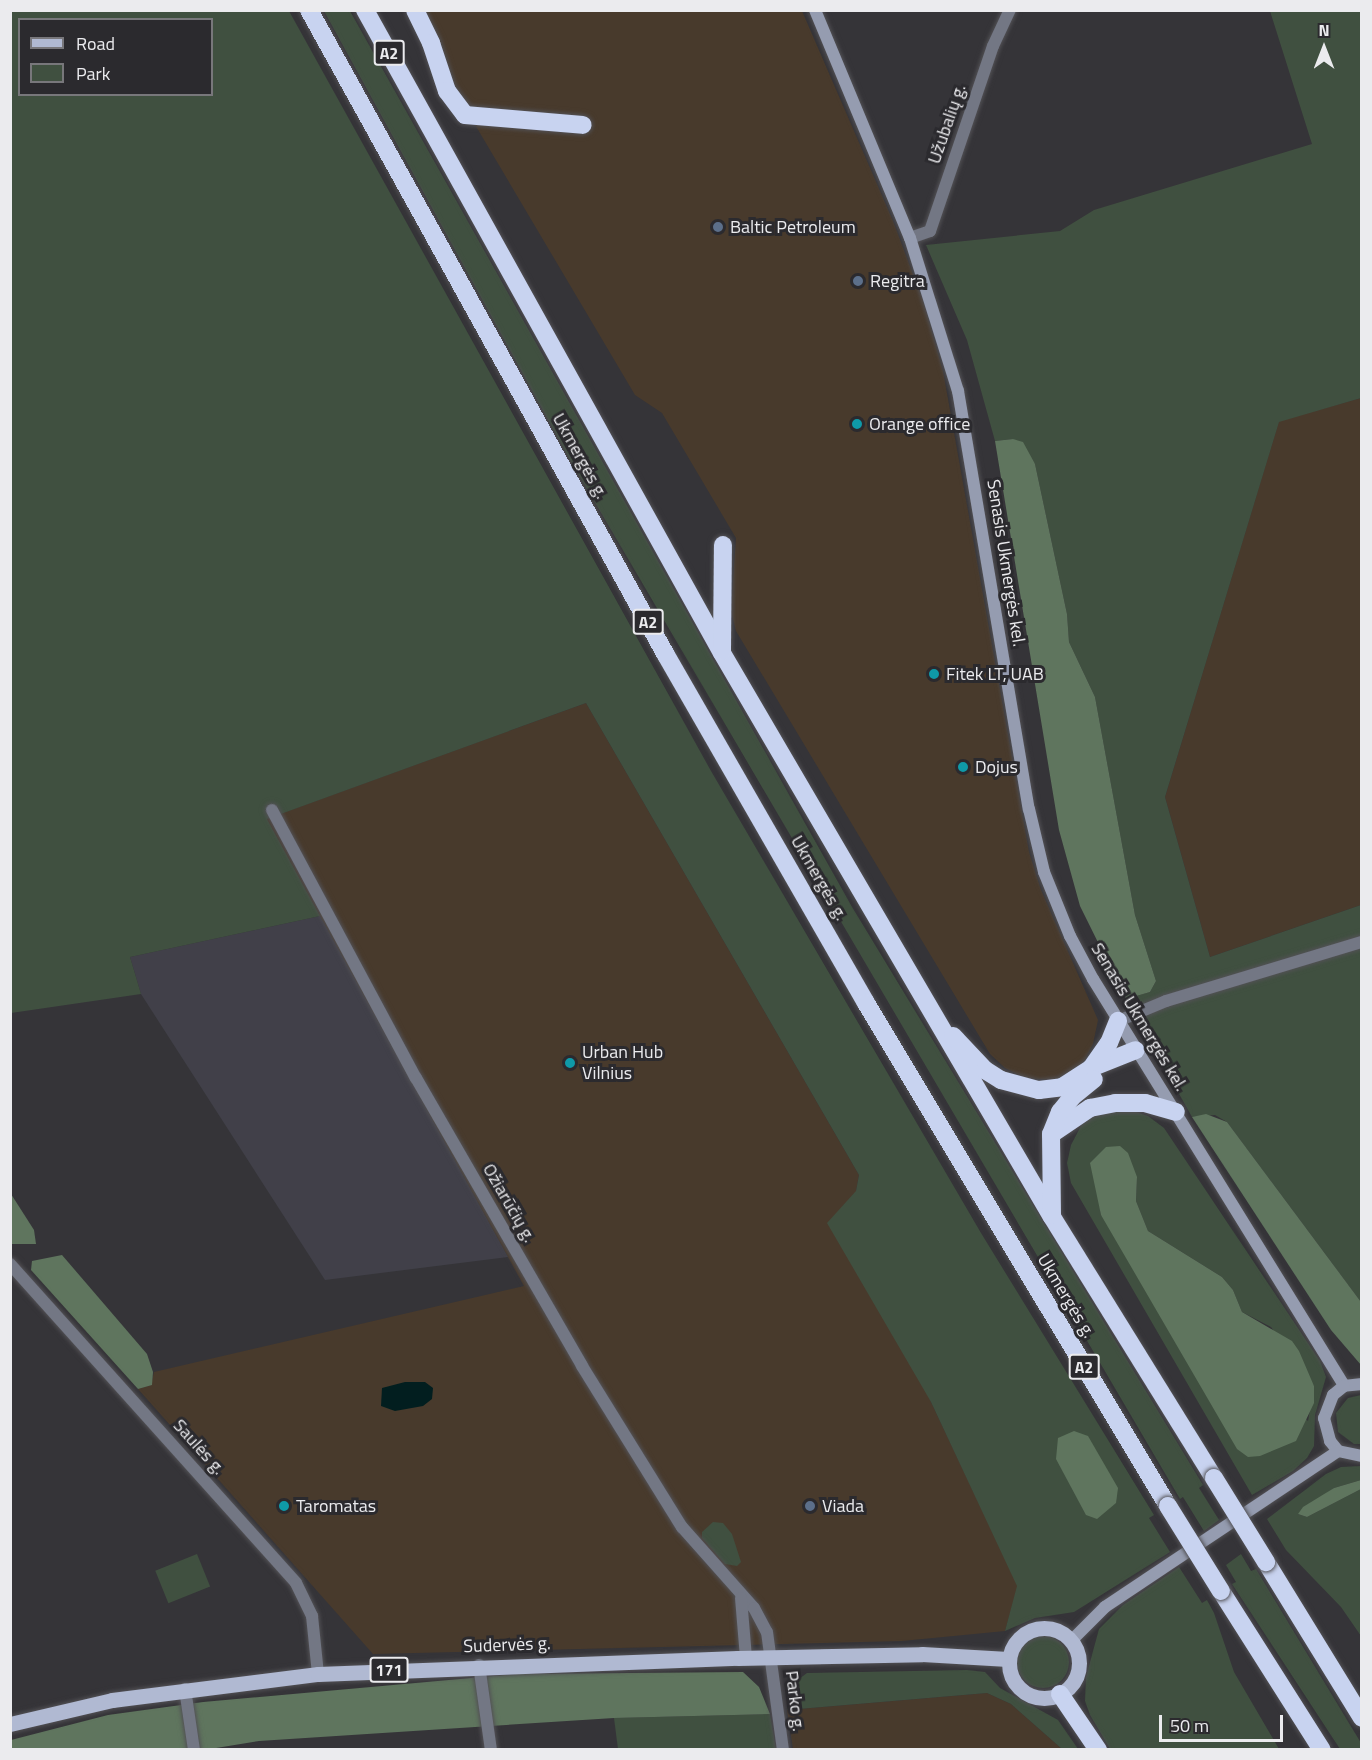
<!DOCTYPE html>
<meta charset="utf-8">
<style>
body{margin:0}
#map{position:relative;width:1372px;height:1760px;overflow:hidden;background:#353438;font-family:"Titillium Web",sans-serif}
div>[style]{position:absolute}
.commercial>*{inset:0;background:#483a2c}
.built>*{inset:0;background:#414049}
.green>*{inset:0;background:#405040;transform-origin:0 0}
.round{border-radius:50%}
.forest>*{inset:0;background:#5f755e}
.water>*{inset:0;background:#021e1f}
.roads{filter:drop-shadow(0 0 2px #525155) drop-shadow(0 0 2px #525155)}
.street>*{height:12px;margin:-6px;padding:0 6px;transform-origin:6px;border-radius:6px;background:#737784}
.secondary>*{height:12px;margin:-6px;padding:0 6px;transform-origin:6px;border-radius:6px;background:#959cb0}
.primary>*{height:15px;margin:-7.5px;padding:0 7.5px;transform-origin:7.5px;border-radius:7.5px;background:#b0b9d2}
.primary>.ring{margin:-7.5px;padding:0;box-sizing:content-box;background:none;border:15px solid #b0b9d2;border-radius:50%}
.highway>*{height:18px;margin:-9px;padding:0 9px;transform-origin:9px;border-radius:9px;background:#c8d3f0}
.bridges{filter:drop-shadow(0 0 2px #525155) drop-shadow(0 0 2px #525155)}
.highway-bridge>*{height:18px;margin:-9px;padding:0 9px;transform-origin:9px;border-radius:9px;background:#c8d3f0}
.dots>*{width:16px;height:16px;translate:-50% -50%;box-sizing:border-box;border:3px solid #2b2a2e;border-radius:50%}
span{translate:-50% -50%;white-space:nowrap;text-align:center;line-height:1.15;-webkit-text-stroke:6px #2b2a2e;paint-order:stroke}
.shield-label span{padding:2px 4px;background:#2b2a2e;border:2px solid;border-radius:4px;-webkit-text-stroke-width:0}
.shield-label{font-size:16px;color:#ebebee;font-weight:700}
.street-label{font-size:18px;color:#ebebee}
.poi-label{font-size:18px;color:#ebebee}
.left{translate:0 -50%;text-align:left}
.frame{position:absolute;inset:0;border:12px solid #ebebee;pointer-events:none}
.legend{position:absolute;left:18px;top:18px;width:195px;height:78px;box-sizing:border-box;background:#2b2a2e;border:2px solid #78777b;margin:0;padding:8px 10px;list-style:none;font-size:18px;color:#ebebee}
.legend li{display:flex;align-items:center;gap:12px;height:30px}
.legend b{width:30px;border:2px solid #78777b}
.north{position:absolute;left:1294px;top:18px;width:60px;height:60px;-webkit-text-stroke:4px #2b2a2e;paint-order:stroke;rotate:0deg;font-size:16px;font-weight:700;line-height:24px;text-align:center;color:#ebebee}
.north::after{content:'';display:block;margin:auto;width:21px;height:27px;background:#ebebee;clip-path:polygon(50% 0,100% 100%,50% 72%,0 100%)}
.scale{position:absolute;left:1159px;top:1715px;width:124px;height:27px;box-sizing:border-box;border:3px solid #ebebee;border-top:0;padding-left:8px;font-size:18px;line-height:21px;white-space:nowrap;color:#ebebee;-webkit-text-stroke:4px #2b2a2e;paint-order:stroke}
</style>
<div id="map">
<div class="commercial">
<div style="clip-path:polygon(421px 11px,802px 11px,893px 221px,923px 301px,943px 371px,1029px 852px,1041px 890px,1098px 1020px,1093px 1044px,1084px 1061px,1070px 1073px,1055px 1080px,1025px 1078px,1005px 1068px,990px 1054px,736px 631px,731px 611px,736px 538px,662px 413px,635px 395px,458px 96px)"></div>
<div style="clip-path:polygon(1361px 398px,1361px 905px,1210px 957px,1165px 797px,1279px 421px)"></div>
<div style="clip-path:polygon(586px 703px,859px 1175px,856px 1191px,931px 1402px,1018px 1586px,1005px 1631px,902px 1641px,373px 1654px,138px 1389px,151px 1385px,154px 1372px,524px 1286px,266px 819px)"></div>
<div style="clip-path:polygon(987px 1693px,1011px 1704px,1062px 1749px,793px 1749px,787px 1710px)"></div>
</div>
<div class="built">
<div style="clip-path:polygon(320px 916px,508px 1257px,325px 1280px,141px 994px,130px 957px)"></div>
</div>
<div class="green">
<div style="clip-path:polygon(evenodd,10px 11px,289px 11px,711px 771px,981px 1233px,1154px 1515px,1149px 1518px,1170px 1552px,1074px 1612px,1035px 1618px,1005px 1631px,1017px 1586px,931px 1402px,827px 1223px,856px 1191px,859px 1175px,586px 703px,267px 819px,320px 916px,130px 957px,141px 994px,11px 1013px,10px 11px,20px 20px,212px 20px,212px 94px,20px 94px,20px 20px)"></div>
<div style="clip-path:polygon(324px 11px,350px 11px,852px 907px,1203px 1485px,1199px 1488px,1219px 1520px,1204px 1531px,1183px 1497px,1180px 1499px,570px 460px)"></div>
<div style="clip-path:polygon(1270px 11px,1361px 11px,1361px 398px,1279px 422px,1165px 797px,1210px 957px,1361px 905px,1361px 1302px,1227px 1122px,1215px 1115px,1192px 1117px,1126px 999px,1150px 992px,1156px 981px,1135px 915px,1095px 697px,1069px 642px,1067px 614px,1035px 464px,1013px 439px,995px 441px,967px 340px,926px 245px,1060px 231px,1094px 210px,1312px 144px)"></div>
<div style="clip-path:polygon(evenodd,1130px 1110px,1148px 1116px,1164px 1128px,1320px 1361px,1326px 1377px,1315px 1415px,1314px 1446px,1307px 1458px,1293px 1471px,1252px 1495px,1071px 1183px,1067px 1163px,1071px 1145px,1083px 1122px,1092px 1115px,1130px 1110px,1137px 1177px,1136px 1201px,1148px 1231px,1222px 1277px,1233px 1290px,1242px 1312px,1271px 1327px,1314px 1386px,1308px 1421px,1101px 1215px,1099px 1200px,1137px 1177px)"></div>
<div style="clip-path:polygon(1361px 1395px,1361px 1444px,1354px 1444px,1338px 1432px,1336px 1413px,1348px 1398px)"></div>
<div style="clip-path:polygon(1361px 1466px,1361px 1480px,1334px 1488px,1298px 1514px,1307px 1517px,1361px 1489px,1361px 1636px,1341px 1607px,1286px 1550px,1267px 1519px,1326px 1474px,1341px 1467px)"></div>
<div style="clip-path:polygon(713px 1522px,723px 1523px,732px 1534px,741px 1562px,737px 1566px,725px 1564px,702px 1538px,702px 1532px)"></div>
<div style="left:197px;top:1554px;width:35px;height:45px;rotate:68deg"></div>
<div style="clip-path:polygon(1241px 1554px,1251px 1571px,1256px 1569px,1361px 1743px,1361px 1749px,1340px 1749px,1232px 1584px,1236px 1582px,1226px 1565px)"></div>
<div style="clip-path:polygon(1179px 1567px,1202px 1603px,1207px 1600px,1214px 1613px,1234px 1672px,1279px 1749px,1110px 1749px,1090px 1715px,1085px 1701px,1086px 1677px,1099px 1629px,1123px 1605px)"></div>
<div class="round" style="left:1017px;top:1636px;width:52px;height:52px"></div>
<div style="clip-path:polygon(967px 1670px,985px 1672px,1000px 1688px,1058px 1720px,1078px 1749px,1062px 1749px,1011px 1704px,987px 1693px,787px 1710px,788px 1698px,795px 1682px,807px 1673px)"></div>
<div style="clip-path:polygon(770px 1714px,776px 1749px,618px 1749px,614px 1718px)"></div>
</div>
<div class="forest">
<div style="clip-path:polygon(1013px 439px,1023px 442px,1035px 464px,1067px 614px,1069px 642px,1095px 697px,1135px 915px,1156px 981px,1150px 992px,1126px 999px,1080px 906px,1059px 830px,995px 441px)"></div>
<div style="clip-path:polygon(1206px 1114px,1227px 1122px,1361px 1302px,1361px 1365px,1331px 1330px,1192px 1117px)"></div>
<div style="clip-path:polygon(1120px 1146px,1128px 1153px,1137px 1177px,1136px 1201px,1148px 1231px,1222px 1277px,1233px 1290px,1242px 1312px,1292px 1341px,1299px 1351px,1314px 1386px,1314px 1403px,1296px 1441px,1260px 1456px,1248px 1457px,1237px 1449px,1101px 1215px,1090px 1163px,1106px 1147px)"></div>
<div style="clip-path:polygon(11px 1194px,34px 1230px,36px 1244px,11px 1244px)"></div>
<div style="clip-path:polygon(62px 1255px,147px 1354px,153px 1372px,152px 1385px,138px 1389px,31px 1270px,32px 1261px)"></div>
<div style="clip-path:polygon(1074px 1431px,1088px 1436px,1118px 1488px,1116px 1503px,1097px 1519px,1086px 1515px,1056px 1459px,1058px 1438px)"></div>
<div style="clip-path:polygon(1361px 1480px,1361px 1489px,1307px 1517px,1298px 1514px,1303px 1507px,1334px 1488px)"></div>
<div style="clip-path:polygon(743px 1672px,759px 1687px,770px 1714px,614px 1718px,259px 1741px,210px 1749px,11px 1750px,11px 1740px,108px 1715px,203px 1702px,517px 1674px)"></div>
</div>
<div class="water">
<div style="clip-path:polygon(405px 1382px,425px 1382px,433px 1388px,432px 1399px,423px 1406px,395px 1411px,381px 1406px,382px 1388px)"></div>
</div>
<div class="roads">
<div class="street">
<div style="left:910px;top:238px;width:21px;rotate:-19deg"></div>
<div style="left:930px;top:231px;width:195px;rotate:-71.2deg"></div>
<div style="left:993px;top:46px;width:40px;rotate:-65deg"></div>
<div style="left:272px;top:810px;width:304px;rotate:61.8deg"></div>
<div style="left:416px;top:1078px;width:332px;rotate:60deg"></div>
<div style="left:582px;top:1366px;width:190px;rotate:58.2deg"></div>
<div style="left:682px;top:1527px;width:108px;rotate:48.4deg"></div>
<div style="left:754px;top:1608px;width:27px;rotate:62deg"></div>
<div style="left:767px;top:1632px;width:119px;rotate:82.3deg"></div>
<div style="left:1118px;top:1021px;width:52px;rotate:-22.6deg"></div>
<div style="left:1166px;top:1001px;width:205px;rotate:-16.8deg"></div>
<div style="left:10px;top:1264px;width:428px;rotate:48.1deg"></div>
<div style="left:296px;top:1583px;width:37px;rotate:64deg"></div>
<div style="left:312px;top:1616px;width:58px;rotate:84.1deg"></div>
<div style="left:741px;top:1598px;width:60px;rotate:85.2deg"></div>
<div style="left:479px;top:1665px;width:86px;rotate:82deg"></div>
<div style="left:185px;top:1689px;width:62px;rotate:81.6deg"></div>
</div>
<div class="secondary">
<div style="left:815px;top:10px;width:247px;rotate:67.4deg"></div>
<div style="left:910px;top:238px;width:160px;rotate:72.6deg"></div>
<div style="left:958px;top:391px;width:424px;rotate:80.4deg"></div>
<div style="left:1029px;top:809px;width:65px;rotate:76.6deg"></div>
<div style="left:1044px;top:872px;width:69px;rotate:67.9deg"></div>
<div style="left:1070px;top:936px;width:49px;rotate:61.9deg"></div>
<div style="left:1093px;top:979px;width:478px;rotate:58.3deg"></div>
<div style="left:1362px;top:1384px;width:18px;rotate:174deg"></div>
<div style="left:1344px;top:1386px;width:14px;rotate:141deg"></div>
<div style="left:1333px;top:1395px;width:25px;rotate:111deg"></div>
<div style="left:1324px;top:1418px;width:24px;rotate:75deg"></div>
<div style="left:1330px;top:1441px;width:13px;rotate:51deg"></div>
<div style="left:1338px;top:1451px;width:25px;rotate:12deg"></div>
<div style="left:1072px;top:1640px;width:47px;rotate:-45deg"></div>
<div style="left:1105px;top:1607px;width:280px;rotate:-33.8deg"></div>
</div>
<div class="primary">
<div class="ring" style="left:1009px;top:1628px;width:55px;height:55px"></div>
<div style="left:10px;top:1724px;width:105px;rotate:-13.2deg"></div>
<div style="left:112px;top:1700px;width:208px;rotate:-7.2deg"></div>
<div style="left:318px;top:1674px;width:420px;rotate:-2.2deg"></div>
<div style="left:738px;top:1658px;width:184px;rotate:-1.2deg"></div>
<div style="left:922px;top:1654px;width:86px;rotate:3.3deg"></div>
</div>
<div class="highway">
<div style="left:309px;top:10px;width:737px;rotate:61.04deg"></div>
<div style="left:666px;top:655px;width:401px;rotate:60.1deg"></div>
<div style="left:866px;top:1003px;width:587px;rotate:59.02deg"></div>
<div style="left:365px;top:10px;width:735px;rotate:60.96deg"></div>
<div style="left:722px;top:653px;width:653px;rotate:59.67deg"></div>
<div style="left:1052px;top:1217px;width:307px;rotate:58.2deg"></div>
<div style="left:415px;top:10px;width:37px;rotate:64deg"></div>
<div style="left:431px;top:43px;width:51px;rotate:71.6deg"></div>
<div style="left:447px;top:91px;width:30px;rotate:53deg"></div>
<div style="left:465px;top:115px;width:118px;rotate:4.8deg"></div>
<div style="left:722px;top:651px;width:106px;rotate:-89.5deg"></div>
<div style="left:953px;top:1036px;width:47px;rotate:46.7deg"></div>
<div style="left:985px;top:1070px;width:19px;rotate:32deg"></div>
<div style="left:1001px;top:1080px;width:39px;rotate:15deg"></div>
<div style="left:1039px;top:1090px;width:23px;rotate:-7deg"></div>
<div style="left:1062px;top:1087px;width:35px;rotate:-33deg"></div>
<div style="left:1091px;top:1068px;width:48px;rotate:-21.8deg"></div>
<div style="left:1092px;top:1067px;width:29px;rotate:-55deg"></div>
<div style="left:1109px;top:1043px;width:24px;rotate:-68deg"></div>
<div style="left:1053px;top:1133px;width:45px;rotate:-34deg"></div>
<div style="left:1090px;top:1108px;width:25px;rotate:-11deg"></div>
<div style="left:1115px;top:1103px;width:30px"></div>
<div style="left:1145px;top:1103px;width:32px;rotate:16deg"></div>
<div style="left:1052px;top:1215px;width:81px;rotate:-90.7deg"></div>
<div style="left:1051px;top:1134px;width:24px;rotate:-68deg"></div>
<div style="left:1060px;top:1112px;width:19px;rotate:-51deg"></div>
<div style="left:1072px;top:1097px;width:28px;rotate:-39deg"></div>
<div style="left:1266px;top:1562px;width:183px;rotate:58.4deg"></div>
<div style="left:1221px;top:1591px;width:188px;rotate:57.6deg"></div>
<div style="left:1060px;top:1694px;width:68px;rotate:55.8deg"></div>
</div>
</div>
<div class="bridges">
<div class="highway-bridge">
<div style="left:1214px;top:1478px;width:99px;rotate:58.2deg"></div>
<div style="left:1168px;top:1506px;width:100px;rotate:58.1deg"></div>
</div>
</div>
<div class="dots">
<div style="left:718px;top:227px;background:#5c6f8a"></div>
<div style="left:858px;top:281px;background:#5c6f8a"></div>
<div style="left:857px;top:424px;background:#0f9aa8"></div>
<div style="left:934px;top:674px;background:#0f9aa8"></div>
<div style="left:963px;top:767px;background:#0f9aa8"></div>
<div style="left:570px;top:1063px;background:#0f9aa8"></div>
<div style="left:284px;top:1506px;background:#0f9aa8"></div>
<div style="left:810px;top:1506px;background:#5c6f8a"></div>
</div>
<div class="shield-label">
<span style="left:389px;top:53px">A2</span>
<span style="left:648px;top:622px">A2</span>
<span style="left:1084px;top:1367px">A2</span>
<span style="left:389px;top:1670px">171</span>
</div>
<div class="street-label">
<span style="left:947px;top:124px;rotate:-71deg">Užubalių g.</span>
<span style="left:580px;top:456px;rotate:61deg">Ukmergės g.</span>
<span style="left:1006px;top:563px;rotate:81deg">Senasis Ukmergės kel.</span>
<span style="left:819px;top:878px;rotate:60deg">Ukmergės g.</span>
<span style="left:1139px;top:1017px;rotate:59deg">Senasis Ukmergės kel.</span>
<span style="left:509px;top:1203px;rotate:60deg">Ožiarūčių g.</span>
<span style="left:1066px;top:1296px;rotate:59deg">Ukmergės g.</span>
<span style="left:199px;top:1447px;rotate:48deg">Saulės g.</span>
<span style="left:507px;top:1645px;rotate:-2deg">Sudervės g.</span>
<span style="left:795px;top:1701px;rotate:83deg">Parko g.</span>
</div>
<div class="poi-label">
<span class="left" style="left:730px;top:227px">Baltic Petroleum</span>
<span class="left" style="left:870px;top:281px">Regitra</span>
<span class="left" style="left:869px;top:424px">Orange office</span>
<span class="left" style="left:946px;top:674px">Fitek LT, UAB</span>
<span class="left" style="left:975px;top:767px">Dojus</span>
<span class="left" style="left:582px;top:1063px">Urban Hub<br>Vilnius</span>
<span class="left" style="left:296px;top:1506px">Taromatas</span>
<span class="left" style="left:822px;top:1506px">Viada</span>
</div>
<div class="frame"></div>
<ul class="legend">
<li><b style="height:8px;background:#b0b9d2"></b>Road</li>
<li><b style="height:16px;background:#405040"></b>Park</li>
</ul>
<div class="north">N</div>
<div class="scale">50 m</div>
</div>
